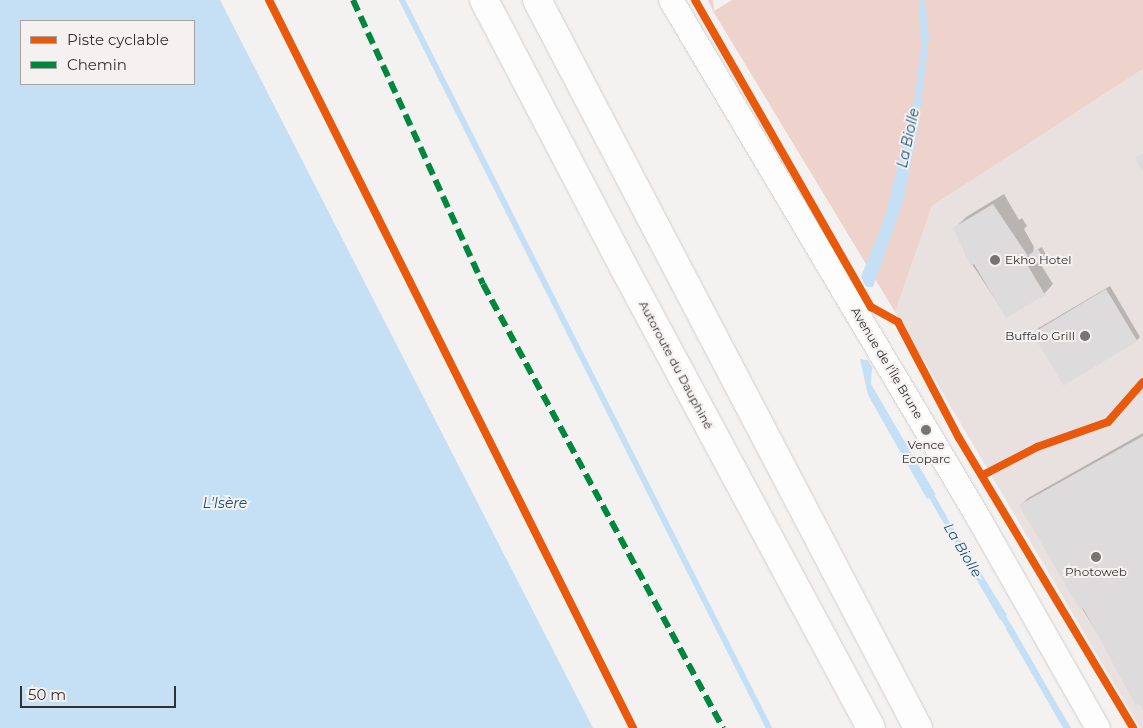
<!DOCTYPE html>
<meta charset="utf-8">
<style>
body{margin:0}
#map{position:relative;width:1143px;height:728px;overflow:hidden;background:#f4f2f1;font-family:Montserrat,sans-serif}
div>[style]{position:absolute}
.built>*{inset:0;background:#e8e1df}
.green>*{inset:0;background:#edd3cb}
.water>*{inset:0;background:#c5e0f4}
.shadow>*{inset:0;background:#0003}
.stream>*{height:6px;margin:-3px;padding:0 3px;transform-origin:3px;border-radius:3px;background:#c5e0f4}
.building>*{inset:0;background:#dddbdb;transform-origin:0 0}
.roads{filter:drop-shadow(0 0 1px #cfcecd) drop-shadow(0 0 1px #cfcecd)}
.secondary>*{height:24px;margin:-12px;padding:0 12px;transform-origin:12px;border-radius:12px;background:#fdfdfd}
.highway>*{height:28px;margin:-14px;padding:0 14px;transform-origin:14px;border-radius:14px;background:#fdfdfd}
.quiet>*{height:6px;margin-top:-3px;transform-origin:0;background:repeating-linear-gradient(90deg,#00873e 0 12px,transparent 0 18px)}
.cycleway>*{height:8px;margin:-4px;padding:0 4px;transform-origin:4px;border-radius:4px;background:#e8590c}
.dots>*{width:14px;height:14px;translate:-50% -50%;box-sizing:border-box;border:2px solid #f5f1f0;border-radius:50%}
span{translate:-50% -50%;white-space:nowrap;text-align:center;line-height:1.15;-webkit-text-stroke:4px #f5f1f0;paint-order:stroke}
.poi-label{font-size:12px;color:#323130}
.left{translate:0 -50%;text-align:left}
.right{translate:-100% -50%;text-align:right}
.street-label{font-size:12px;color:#323130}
.water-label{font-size:14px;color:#145379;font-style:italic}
.legend{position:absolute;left:20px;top:20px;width:175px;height:65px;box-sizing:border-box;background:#f5f1f0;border:1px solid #a7a4a3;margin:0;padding:6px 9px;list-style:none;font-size:15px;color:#323130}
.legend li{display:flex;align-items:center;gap:10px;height:25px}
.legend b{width:25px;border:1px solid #a7a4a3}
.scale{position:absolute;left:20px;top:686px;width:156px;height:22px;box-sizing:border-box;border:2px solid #323130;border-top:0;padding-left:6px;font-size:15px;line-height:18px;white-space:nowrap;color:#323130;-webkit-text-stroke:4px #f5f1f0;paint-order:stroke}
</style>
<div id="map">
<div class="built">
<div style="clip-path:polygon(1143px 69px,1143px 728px,1140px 728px,895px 312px,932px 206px)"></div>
</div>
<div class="green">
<div style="clip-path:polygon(708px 0,713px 0,714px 11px,732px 0,1143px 0,1143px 69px,932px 206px,895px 312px,713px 11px)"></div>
</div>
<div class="water">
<div style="clip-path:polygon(evenodd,0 0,220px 0,593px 728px,0 728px,0 0,21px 21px,194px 21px,194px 84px,21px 84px,21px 21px)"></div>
<div style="clip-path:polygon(919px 0,925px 0,929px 38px,918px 130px,903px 202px,873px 287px,866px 287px,861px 277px,885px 217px,915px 95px,921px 47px)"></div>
<div style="clip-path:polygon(860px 359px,868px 360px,872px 367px,871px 384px,936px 495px,927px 499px,868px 395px)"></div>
<div style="clip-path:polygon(942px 510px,1007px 615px,1000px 620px,938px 513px)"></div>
<div style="clip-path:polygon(1011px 624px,1054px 699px,1071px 728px,1063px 728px,1006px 629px)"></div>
</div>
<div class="shadow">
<div style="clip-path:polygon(1004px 194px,1019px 220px,1022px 218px,1027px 226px,1024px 229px,1034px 247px,1033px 252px,1042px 247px,1046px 255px,1038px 260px,1053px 284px,1044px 294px,1006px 316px,966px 255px,955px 228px,966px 217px)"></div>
<div style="clip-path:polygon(1110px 286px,1140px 337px,1137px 340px,1037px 329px)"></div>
<div style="clip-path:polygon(1143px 433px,1143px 709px,1020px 506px,1028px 498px)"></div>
</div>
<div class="stream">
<div style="left:402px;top:0;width:815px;rotate:63.25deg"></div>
<div style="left:928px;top:490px;width:32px;rotate:60deg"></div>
<div style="left:999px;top:611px;width:25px;rotate:58deg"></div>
</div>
<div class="building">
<div style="clip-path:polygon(1143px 154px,1143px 172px,1135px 158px)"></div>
<div style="clip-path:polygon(993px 204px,1028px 256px,1024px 259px,1045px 295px,1006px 318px,974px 264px,971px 266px,953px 228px)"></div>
<div style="left:1038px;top:249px;width:12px;height:11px;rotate:59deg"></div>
<div style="left:1106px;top:289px;width:61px;height:86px;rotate:59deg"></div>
<div style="clip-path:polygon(1143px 436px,1143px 711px,1139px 704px,1136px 706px,1083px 608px,1080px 610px,1019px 505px)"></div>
</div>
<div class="roads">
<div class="secondary">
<div style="left:671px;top:0;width:601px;rotate:59.3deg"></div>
<div style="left:978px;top:517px;width:243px;rotate:60.4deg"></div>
</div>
<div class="highway">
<div style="left:484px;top:0;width:300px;rotate:62.4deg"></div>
<div style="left:623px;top:266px;width:524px;rotate:61.77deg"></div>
<div style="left:537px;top:0;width:822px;rotate:62.37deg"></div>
</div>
</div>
<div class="quiet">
<div style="left:353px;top:0;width:312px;rotate:65.4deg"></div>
<div style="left:483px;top:284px;width:505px;rotate:61.61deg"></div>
</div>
<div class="cycleway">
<div style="left:269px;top:0;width:814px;rotate:63.43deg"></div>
<div style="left:695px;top:0;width:354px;rotate:60.2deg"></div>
<div style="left:871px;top:307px;width:31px;rotate:29deg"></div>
<div style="left:898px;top:322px;width:131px;rotate:62.3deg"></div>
<div style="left:959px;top:438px;width:338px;rotate:59deg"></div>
<div style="left:983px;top:475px;width:61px;rotate:-27.4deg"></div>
<div style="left:1037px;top:447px;width:75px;rotate:-19.4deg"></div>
<div style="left:1108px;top:422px;width:53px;rotate:-48.8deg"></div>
</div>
<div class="dots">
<div style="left:995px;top:260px;background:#767574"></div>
<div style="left:1085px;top:336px;background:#767574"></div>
<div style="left:926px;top:430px;background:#767574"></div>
<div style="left:1096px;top:557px;background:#767574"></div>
</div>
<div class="poi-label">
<span class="left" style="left:1005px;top:260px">Ekho Hotel</span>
<span class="right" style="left:1075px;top:336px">Buffalo Grill</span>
<span style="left:926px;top:452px">Vence<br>Ecoparc</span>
<span style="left:1096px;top:572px">Photoweb</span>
</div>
<div class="street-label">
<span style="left:887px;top:363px;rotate:59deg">Avenue de l'Île Brune</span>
<span style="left:676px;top:365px;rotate:62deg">Autoroute du Dauphiné</span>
</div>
<div class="water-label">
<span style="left:908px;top:138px;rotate:-78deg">La Biolle</span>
<span style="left:225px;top:503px">L'Isère</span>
<span style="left:963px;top:550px;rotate:59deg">La Biolle</span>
</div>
<ul class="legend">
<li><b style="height:6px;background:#e8590c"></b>Piste cyclable</li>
<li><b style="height:6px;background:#00873e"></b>Chemin</li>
</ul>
<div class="scale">50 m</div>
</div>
